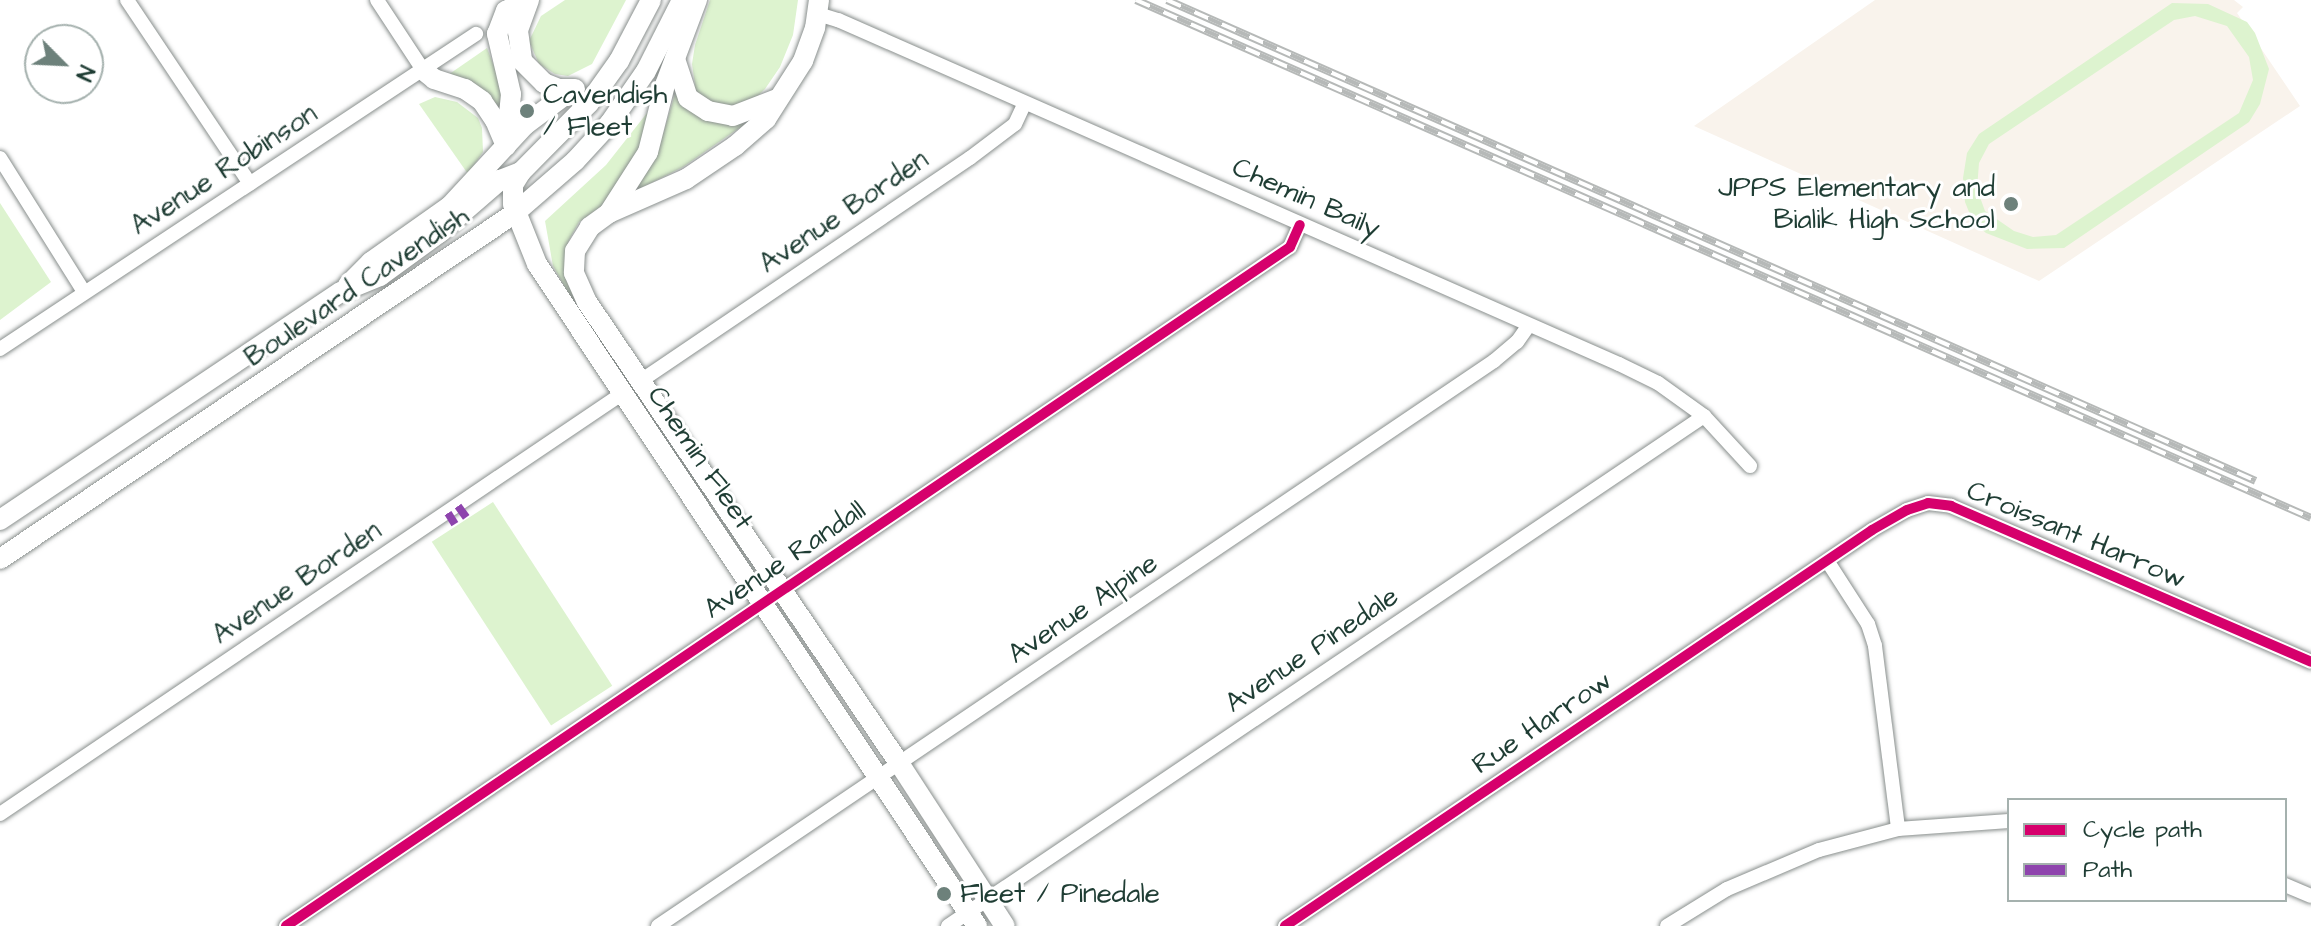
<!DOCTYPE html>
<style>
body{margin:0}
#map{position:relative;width:2311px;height:926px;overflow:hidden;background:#fff;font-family:"Architects Daughter",sans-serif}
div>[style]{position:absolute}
.built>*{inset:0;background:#f9f3ec}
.green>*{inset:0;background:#ddf3cf;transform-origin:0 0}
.roads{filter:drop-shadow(0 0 2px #898f8d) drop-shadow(0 0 2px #898f8d)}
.street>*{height:14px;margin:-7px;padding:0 7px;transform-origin:7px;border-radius:7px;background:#fff}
.secondary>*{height:20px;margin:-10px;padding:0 10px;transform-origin:10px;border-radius:10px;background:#fff}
.rail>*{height:8px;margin-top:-4px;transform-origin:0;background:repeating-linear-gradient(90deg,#fff 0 15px,#b6b9b8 0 30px);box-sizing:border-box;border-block:2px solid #b6b9b8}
.quiet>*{height:8px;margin-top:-4px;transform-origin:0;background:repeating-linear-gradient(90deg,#8e44ad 0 16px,transparent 0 24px)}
.cycleway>*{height:10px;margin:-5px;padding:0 5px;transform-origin:5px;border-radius:5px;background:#d6006c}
.dots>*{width:22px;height:22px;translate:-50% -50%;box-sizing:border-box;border:4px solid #fff;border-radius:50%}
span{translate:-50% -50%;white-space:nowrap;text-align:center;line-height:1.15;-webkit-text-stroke:6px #fff;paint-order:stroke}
.poi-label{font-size:28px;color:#1f3d34}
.left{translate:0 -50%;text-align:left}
.right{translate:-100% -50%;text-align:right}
.street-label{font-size:28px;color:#1f3d34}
.legend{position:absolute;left:2007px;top:798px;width:280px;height:104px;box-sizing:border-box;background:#fff;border:2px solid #a5b1ae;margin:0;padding:10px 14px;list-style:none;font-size:24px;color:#1f3d34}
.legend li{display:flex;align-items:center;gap:16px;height:40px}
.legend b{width:40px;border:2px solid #a5b1ae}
.north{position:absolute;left:24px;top:24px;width:80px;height:80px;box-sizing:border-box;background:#fff;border:2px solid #a5b1ae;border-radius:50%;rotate:114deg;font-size:22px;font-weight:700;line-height:32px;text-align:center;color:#1f3d34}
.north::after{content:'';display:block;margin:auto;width:28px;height:36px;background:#6d817b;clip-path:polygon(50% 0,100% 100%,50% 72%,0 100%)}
</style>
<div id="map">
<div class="built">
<div style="clip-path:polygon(1875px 0,2234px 0,2243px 7px,2237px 13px,2300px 106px,2039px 281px,1694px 126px)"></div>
</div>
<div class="green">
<div style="clip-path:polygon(565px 0,626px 0,592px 64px,568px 76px,555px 74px,539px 64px,529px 41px,541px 16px)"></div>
<div style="clip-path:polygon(710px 0,798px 0,793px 35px,780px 67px,765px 89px,750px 103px,736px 109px,713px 108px,692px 88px,695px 85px,692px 64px,695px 45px)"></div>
<div style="clip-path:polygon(evenodd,2172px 3px,2208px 4px,2247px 22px,2255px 33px,2269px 69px,2260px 104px,2249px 122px,2064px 248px,2027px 249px,1986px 233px,1973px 222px,1965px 202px,1963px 178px,1967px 153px,1979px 134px,2172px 3px,2195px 16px,2227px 26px,2249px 57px,2253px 80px,2239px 113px,2056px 235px,2033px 237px,2014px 231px,1985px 211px,1977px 189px,1979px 163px,1989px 144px,2174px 20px,2195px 16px)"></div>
<div style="clip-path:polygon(487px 48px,502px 87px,504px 115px,445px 77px)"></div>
<div style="clip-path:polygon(675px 94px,697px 116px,723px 124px,745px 124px,683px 167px,639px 189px,637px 185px,657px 154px)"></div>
<div style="clip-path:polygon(435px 97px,457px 102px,478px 118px,482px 128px,483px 152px,468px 174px,419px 104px)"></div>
<div style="clip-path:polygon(647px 113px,650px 114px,646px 137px,606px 203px,579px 222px,569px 240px,566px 251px,576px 298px,573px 301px,553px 266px,545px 221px,606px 165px)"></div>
<div style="clip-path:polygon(0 203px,51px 282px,0 320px)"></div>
<div style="left:493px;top:502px;width:219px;height:73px;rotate:57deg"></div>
</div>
<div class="roads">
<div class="street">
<div style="left:127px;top:0;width:221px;rotate:56.2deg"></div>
<div style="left:377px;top:0;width:84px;rotate:56.7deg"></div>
<div style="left:818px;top:14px;width:21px;rotate:17deg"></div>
<div style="left:838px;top:20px;width:853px;rotate:23.77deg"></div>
<div style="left:1619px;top:364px;width:43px;rotate:26deg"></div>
<div style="left:1658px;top:383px;width:57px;rotate:35.7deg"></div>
<div style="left:1704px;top:416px;width:68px;rotate:47.4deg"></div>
<div style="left:0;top:158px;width:158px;rotate:57.9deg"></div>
<div style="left:0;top:349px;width:571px;rotate:-33.5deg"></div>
<div style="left:642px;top:380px;width:396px;rotate:-34.1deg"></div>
<div style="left:970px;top:158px;width:56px;rotate:-37.1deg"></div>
<div style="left:1015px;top:124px;width:23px;rotate:-65deg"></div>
<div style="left:1828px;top:562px;width:74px;rotate:57.2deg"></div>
<div style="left:1868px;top:624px;width:23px;rotate:72deg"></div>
<div style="left:1875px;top:646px;width:184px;rotate:82.8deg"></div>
<div style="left:0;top:814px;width:752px;rotate:-34.05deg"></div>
<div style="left:2285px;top:885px;width:28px;rotate:23deg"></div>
<div style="left:286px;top:926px;width:1212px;rotate:-34.07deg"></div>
<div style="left:1290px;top:247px;width:24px;rotate:-66deg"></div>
<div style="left:658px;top:926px;width:1009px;rotate:-34.05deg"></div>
<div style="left:1494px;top:361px;width:30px;rotate:-40deg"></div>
<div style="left:1517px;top:342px;width:19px;rotate:-55deg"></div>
<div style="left:948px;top:926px;width:912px;rotate:-34deg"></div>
<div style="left:1285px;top:926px;width:708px;rotate:-34deg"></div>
<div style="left:1872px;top:530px;width:40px;rotate:-29.7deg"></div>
<div style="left:1907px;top:510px;width:22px;rotate:-18deg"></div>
<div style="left:1928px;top:503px;width:23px;rotate:7deg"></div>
<div style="left:1951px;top:506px;width:392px;rotate:23.4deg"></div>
<div style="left:1667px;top:926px;width:70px;rotate:-31.7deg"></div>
<div style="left:1727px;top:889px;width:100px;rotate:-23deg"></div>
<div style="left:1819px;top:850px;width:82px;rotate:-14.9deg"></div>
<div style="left:1898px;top:829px;width:111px;rotate:-4.1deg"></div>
</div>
<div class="secondary">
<div style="left:529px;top:0;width:33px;rotate:110deg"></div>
<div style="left:518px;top:31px;width:30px;rotate:82deg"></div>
<div style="left:522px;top:61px;width:31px;rotate:45deg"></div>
<div style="left:544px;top:83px;width:16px;rotate:22deg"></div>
<div style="left:559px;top:89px;width:16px"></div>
<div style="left:819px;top:0;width:28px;rotate:98deg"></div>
<div style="left:815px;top:28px;width:35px;rotate:110deg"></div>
<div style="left:803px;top:61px;width:69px;rotate:122.5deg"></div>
<div style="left:766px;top:119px;width:41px;rotate:138.9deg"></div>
<div style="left:735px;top:146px;width:59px;rotate:146deg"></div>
<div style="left:686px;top:179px;width:84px;rotate:156.2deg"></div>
<div style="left:609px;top:213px;width:24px;rotate:144deg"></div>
<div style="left:590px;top:227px;width:28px;rotate:122deg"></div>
<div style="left:575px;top:251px;width:22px;rotate:93deg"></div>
<div style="left:574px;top:273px;width:32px;rotate:66deg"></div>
<div style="left:587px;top:302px;width:557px;rotate:55.91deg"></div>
<div style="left:899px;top:763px;width:194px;rotate:57deg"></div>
<div style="left:675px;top:59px;width:41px;rotate:71.6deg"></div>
<div style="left:688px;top:98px;width:24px;rotate:33deg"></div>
<div style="left:708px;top:111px;width:25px;rotate:11deg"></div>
<div style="left:733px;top:116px;width:47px;rotate:-21.1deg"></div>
<div style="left:423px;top:70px;width:14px;rotate:39deg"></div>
<div style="left:434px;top:79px;width:33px;rotate:18deg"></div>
<div style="left:465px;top:89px;width:21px;rotate:35deg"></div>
<div style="left:482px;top:101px;width:23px;rotate:56deg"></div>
<div style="left:495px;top:120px;width:28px;rotate:67deg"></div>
<div style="left:506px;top:146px;width:52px;rotate:-84.5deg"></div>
<div style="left:511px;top:94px;width:62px;rotate:-103.1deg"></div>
<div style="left:497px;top:34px;width:25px;rotate:-69deg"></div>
<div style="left:506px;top:11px;width:23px;rotate:-29deg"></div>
<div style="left:521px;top:172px;width:15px;rotate:122deg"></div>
<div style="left:513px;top:185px;width:19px;rotate:90deg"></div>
<div style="left:513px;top:204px;width:65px;rotate:68.2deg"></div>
<div style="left:537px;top:264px;width:795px;rotate:56.39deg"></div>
<div style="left:609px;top:213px;width:72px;rotate:-57.4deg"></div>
<div style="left:648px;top:152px;width:69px;rotate:-75.8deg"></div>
<div style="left:665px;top:85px;width:91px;rotate:-69.4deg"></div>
<div style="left:348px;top:285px;width:33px;rotate:-45deg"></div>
<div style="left:371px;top:262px;width:97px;rotate:-35.3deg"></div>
<div style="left:450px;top:206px;width:110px;rotate:-47.2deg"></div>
<div style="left:525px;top:125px;width:60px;rotate:-36.9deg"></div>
<div style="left:0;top:520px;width:410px;rotate:-33.8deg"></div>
<div style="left:341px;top:292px;width:42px;rotate:-22.3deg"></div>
<div style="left:380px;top:276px;width:73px;rotate:-36.1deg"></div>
<div style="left:439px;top:233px;width:81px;rotate:-41deg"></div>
<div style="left:500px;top:180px;width:22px;rotate:-21deg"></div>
<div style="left:521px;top:172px;width:97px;rotate:-45.4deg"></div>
<div style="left:589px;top:103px;width:52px;rotate:-54.5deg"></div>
<div style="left:619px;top:61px;width:69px;rotate:-62.3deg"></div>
<div style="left:0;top:559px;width:620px;rotate:-33.89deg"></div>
<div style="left:515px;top:213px;width:79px;rotate:-40.9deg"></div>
<div style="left:575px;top:161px;width:52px;rotate:-47.4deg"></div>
<div style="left:610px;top:123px;width:63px;rotate:-55.3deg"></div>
<div style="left:646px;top:71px;width:80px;rotate:-63.1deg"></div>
</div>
</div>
<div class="rail">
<div style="left:1136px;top:0;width:1284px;rotate:23.79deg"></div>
<div style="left:1167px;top:0;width:1190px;rotate:23.83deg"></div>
</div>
<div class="quiet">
<div style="left:458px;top:506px;width:14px;rotate:54deg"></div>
<div style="left:448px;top:513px;width:13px;rotate:58deg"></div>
</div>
<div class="cycleway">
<div style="left:286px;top:926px;width:1212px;rotate:-34.07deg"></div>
<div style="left:1290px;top:247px;width:24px;rotate:-66deg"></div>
<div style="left:1285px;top:926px;width:708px;rotate:-34deg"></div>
<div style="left:1872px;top:530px;width:40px;rotate:-29.7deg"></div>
<div style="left:1907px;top:510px;width:22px;rotate:-18deg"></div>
<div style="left:1928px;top:503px;width:23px;rotate:7deg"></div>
<div style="left:1951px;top:506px;width:392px;rotate:23.4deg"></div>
</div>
<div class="dots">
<div style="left:527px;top:111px;background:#6d817b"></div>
<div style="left:2011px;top:204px;background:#6d817b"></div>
<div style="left:944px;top:894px;background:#6d817b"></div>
</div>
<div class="poi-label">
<span class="left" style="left:543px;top:111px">Cavendish<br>/ Fleet</span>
<span class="right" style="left:1995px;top:204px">JPPS Elementary and<br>Bialik High School</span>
<span class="left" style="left:960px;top:894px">Fleet / Pinedale</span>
</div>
<div class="street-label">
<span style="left:224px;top:170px;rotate:-33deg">Avenue Robinson</span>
<span style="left:1306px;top:198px;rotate:24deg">Chemin Baily</span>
<span style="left:844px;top:212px;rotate:-34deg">Avenue Borden</span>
<span style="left:357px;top:287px;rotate:-34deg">Boulevard Cavendish</span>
<span style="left:700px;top:458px;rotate:56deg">Chemin Fleet</span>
<span style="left:2076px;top:535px;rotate:23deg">Croissant Harrow</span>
<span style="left:785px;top:560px;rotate:-34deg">Avenue Randall</span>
<span style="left:297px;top:583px;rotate:-34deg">Avenue Borden</span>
<span style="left:1083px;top:609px;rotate:-34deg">Avenue Alpine</span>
<span style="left:1312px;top:650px;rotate:-34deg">Avenue Pinedale</span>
<span style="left:1542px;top:723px;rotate:-34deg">Rue Harrow</span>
</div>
<ul class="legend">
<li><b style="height:10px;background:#d6006c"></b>Cycle path</li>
<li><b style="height:10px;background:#8e44ad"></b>Path</li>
</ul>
<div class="north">N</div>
</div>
